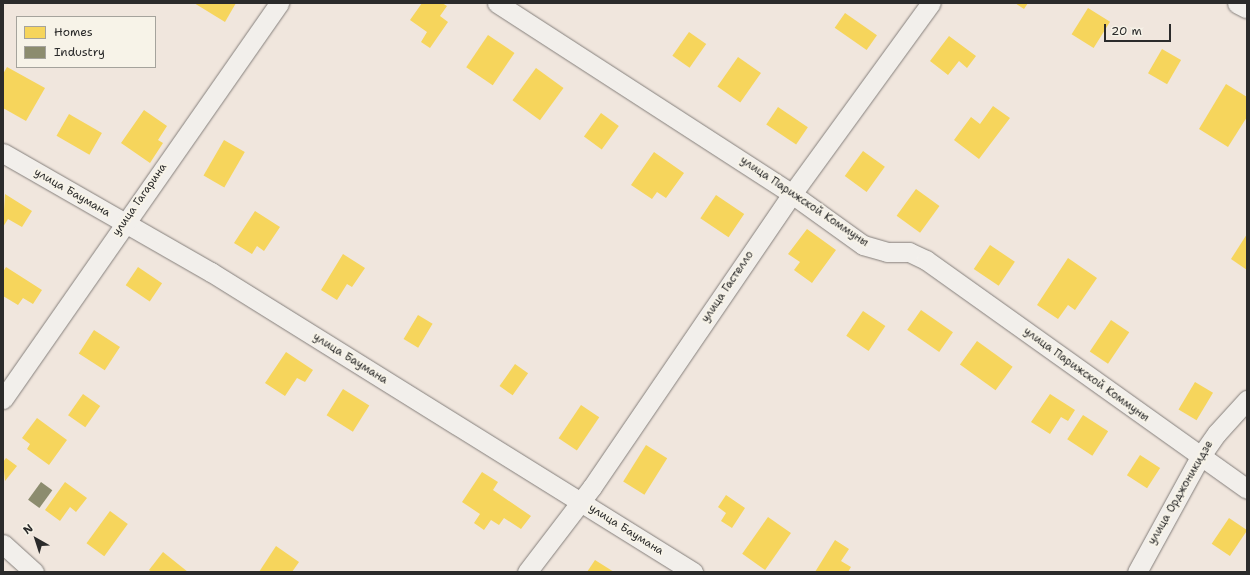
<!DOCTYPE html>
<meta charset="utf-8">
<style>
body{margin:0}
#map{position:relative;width:1250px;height:575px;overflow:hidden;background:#f0e6dd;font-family:"Shantell Sans",sans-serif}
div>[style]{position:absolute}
.homes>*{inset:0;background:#f6d55c;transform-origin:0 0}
.industry>*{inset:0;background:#8c8c6e;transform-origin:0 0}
.roads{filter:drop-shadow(0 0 1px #847f7b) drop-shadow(0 0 1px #847f7b)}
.minor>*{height:19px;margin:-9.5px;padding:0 9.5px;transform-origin:9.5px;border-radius:9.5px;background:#f2efeb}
.secondary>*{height:22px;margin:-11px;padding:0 11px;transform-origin:11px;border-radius:11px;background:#f2efeb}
span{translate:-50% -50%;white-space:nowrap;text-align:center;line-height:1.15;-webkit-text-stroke:4px #f7f3e8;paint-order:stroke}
.street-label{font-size:11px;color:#2b2b2b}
.frame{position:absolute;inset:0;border:4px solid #2b2b2b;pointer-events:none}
.legend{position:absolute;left:16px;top:16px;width:140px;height:52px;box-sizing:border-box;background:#f7f3e8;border:1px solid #a5a39c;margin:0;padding:5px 7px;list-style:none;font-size:12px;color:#2b2b2b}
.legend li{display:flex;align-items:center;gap:8px;height:20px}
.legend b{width:20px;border:1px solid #a5a39c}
.north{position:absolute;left:16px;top:519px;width:40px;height:40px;-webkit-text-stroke:3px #f7f3e8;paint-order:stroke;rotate:321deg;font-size:11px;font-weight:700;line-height:16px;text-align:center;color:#2b2b2b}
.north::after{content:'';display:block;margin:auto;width:14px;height:18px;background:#2b2b2b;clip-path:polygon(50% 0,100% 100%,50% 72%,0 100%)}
.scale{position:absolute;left:1104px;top:24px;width:67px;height:18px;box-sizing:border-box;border:2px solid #2b2b2b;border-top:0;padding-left:5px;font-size:12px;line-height:14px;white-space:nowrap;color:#2b2b2b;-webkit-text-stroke:3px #f7f3e8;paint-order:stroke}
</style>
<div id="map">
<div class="homes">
<div style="clip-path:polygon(194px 3px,236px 3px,225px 22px)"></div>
<div style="clip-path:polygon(422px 3px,442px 3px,447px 6px,440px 16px,448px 22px,430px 48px,421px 42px,427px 32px,410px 20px)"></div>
<div style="clip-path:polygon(1015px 3px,1028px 3px,1024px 9px)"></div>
<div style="left:1088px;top:8px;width:26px;height:31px;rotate:32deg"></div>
<div style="left:845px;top:13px;width:39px;height:18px;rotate:35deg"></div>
<div style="left:689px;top:32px;width:21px;height:29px;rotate:35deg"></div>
<div style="left:488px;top:35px;width:32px;height:39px;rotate:34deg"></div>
<div style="clip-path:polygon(949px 36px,976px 56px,967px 68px,959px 61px,948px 75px,930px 61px)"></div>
<div style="left:1162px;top:49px;width:22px;height:28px;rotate:30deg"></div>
<div style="left:738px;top:57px;width:28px;height:36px;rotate:35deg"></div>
<div style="clip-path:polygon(7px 67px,45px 88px,26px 121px,3px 108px,3px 74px)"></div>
<div style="left:536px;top:68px;width:34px;height:40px;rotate:36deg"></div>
<div style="clip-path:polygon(1226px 84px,1247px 97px,1247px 117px,1228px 147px,1199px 129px)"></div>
<div style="clip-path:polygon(993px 106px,1010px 118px,979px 159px,954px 140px,971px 117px,980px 124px)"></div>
<div style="left:778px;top:107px;width:36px;height:21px;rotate:34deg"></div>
<div style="clip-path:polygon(144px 110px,167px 126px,158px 140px,163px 143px,150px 163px,121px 143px)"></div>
<div style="left:601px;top:113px;width:22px;height:29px;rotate:36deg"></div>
<div style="left:69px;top:114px;width:38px;height:25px;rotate:30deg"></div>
<div style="left:224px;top:140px;width:24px;height:41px;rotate:30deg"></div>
<div style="left:863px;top:151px;width:27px;height:31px;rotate:36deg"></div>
<div style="clip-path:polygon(654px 152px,684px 173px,666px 198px,657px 192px,652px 199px,631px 185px)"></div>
<div style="left:916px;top:189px;width:29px;height:33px;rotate:36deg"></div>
<div style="clip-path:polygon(5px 194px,32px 211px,22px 227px,8px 219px,3px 227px)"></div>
<div style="left:716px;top:195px;width:34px;height:28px;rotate:34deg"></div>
<div style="clip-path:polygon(255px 211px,280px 227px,264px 251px,257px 246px,252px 254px,234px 243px)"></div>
<div style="clip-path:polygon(807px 229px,836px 250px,812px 283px,794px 270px,800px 262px,788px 254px)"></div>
<div style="clip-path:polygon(1247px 234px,1247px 270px,1231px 259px)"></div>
<div style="left:990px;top:245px;width:30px;height:29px;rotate:34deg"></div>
<div style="clip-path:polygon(343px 254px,365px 268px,352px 287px,347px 284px,337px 300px,321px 290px)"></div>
<div style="clip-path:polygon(1068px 258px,1097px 278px,1075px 310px,1068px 305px,1058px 319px,1037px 305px)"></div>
<div style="clip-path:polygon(6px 267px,42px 290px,33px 304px,23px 298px,18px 305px,3px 296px,3px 272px)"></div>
<div style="left:138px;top:267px;width:29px;height:22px;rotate:34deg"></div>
<div style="left:921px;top:310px;width:39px;height:24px;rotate:35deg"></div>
<div style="left:863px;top:311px;width:27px;height:30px;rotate:34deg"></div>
<div style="left:418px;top:315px;width:17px;height:28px;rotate:31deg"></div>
<div style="left:1111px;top:320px;width:22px;height:38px;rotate:34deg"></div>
<div style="left:94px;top:330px;width:31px;height:28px;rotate:33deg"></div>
<div style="left:977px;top:341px;width:44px;height:29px;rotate:36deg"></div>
<div style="clip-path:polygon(286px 352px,313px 370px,305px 382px,297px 378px,285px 396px,265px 383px)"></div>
<div style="left:515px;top:364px;width:16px;height:27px;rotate:35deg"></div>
<div style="left:1195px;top:382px;width:21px;height:32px;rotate:31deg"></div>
<div style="left:343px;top:389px;width:31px;height:31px;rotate:32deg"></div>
<div style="left:83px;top:394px;width:21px;height:26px;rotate:35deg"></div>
<div style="clip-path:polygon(1050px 394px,1075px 410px,1068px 421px,1061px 417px,1050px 434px,1031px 422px)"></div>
<div style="left:581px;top:405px;width:22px;height:40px;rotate:34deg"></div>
<div style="left:1083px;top:415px;width:30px;height:29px;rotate:33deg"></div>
<div style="clip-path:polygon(37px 418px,67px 440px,49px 465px,27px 449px,30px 444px,22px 438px)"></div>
<div style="left:646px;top:445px;width:25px;height:43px;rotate:32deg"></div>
<div style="left:1140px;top:455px;width:24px;height:24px;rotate:33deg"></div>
<div style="clip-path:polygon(6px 458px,17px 466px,5px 481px,3px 462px)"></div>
<div style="clip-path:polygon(482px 472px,498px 482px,493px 490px,531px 516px,521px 529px,504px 518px,499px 525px,491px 520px,484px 530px,474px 523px,480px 514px,462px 502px)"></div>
<div style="clip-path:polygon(65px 482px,87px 498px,76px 512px,70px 507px,60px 521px,45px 510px)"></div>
<div style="clip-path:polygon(726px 495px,745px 508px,732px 528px,721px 521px,726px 513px,718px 507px)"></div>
<div style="left:110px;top:511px;width:22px;height:40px;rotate:36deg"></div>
<div style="left:768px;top:517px;width:28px;height:45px;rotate:35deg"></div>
<div style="left:1229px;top:518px;width:22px;height:31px;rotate:34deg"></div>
<div style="clip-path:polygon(835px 540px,849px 549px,841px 561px,851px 567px,848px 572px,815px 572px)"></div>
<div style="clip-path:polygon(276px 546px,299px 562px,292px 572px,259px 572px)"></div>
<div style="clip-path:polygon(163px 552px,188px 572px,152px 572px,149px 570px)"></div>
<div style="clip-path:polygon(595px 560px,614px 572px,587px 572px)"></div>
</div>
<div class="industry">
<div style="left:41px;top:482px;width:14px;height:22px;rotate:36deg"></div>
</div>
<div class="roads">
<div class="minor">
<div style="left:497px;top:3px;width:351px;rotate:32.9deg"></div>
<div style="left:792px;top:194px;width:87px;rotate:35.7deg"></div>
<div style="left:863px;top:245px;width:25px;rotate:16deg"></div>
<div style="left:887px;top:252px;width:22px"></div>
<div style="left:909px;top:252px;width:19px;rotate:25deg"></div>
<div style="left:926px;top:260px;width:394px;rotate:35.5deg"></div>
<div style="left:3px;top:153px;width:240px;rotate:29.8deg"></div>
<div style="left:211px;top:272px;width:568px;rotate:31.9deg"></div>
<div style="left:3px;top:399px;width:483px;rotate:-55.1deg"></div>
<div style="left:3px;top:544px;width:42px;rotate:42.1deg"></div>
<div style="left:527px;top:572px;width:107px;rotate:-52.6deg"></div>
<div style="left:592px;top:487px;width:355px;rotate:-55.7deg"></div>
<div style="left:792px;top:194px;width:236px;rotate:-54deg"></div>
<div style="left:1137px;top:572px;width:131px;rotate:-61.3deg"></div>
<div style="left:1200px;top:457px;width:29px;rotate:-55deg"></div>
<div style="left:1217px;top:433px;width:45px;rotate:-47.7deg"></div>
</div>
<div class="secondary">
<div style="left:1239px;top:3px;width:9px;rotate:27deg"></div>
</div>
</div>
<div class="street-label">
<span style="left:72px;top:193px;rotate:30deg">улица Баумана</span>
<span style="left:140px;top:200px;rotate:-55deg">улица Гагарина</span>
<span style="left:804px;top:202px;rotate:34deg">улица Парижской Коммуны</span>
<span style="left:728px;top:287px;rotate:-56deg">улица Гастелло</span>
<span style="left:350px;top:359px;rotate:32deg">улица Баумана</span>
<span style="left:1086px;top:375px;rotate:36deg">улица Парижской Коммуны</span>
<span style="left:1181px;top:493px;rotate:-60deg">улица Орджоникидзе</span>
<span style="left:626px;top:530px;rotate:32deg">улица Баумана</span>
</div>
<div class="frame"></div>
<ul class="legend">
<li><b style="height:11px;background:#f6d55c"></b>Homes</li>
<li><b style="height:11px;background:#8c8c6e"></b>Industry</li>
</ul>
<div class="north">N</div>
<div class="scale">20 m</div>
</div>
